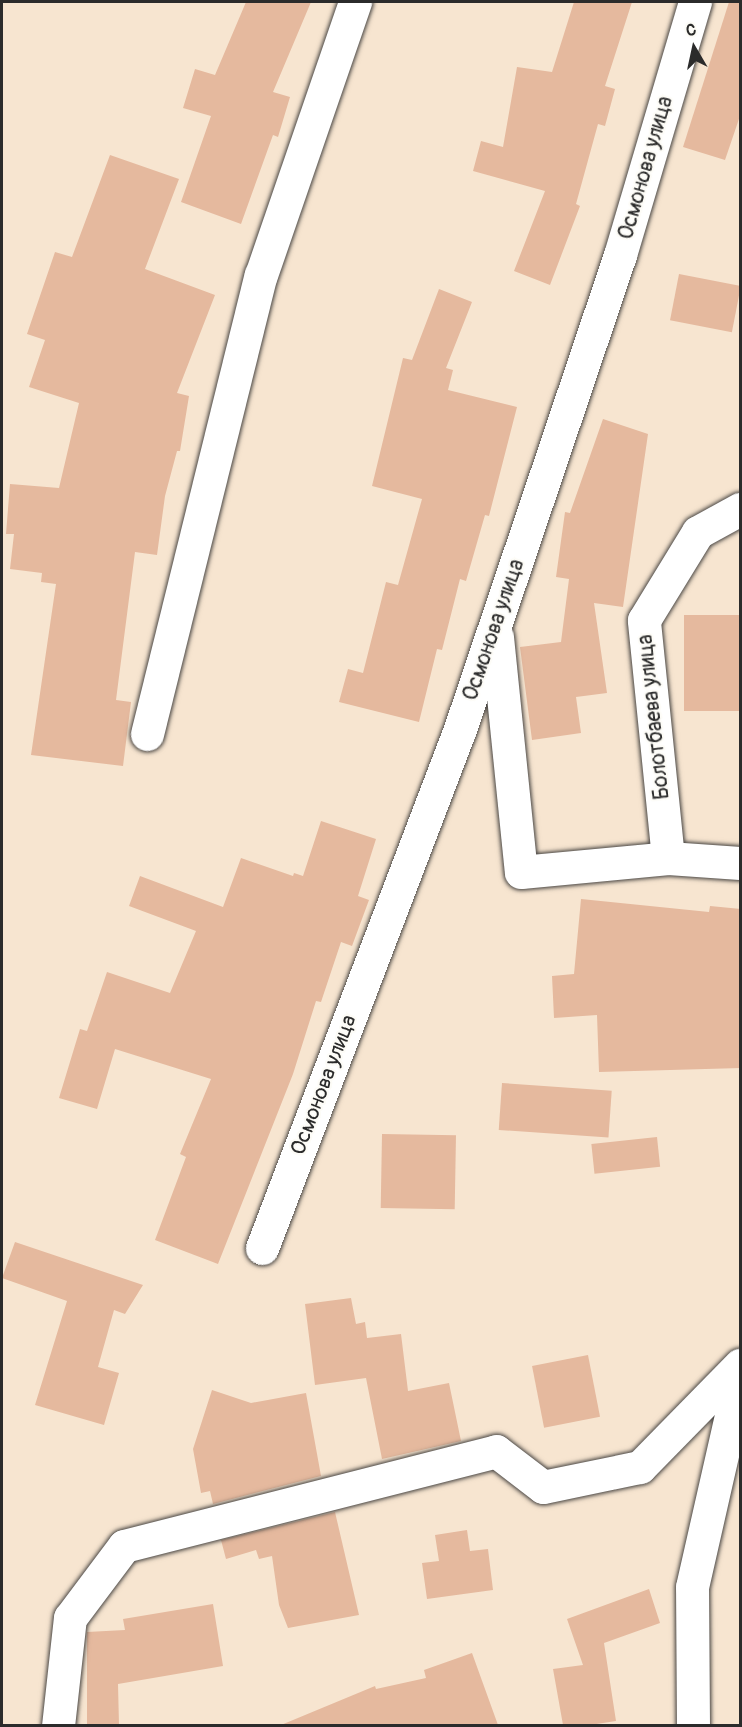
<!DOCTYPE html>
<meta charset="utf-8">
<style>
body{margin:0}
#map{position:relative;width:742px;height:1727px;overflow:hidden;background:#f7e5d0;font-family:Pangolin,sans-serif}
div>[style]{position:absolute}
.building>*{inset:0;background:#e5b99e;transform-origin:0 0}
.roads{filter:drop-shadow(0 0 2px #4a4744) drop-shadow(0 0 2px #4a4744)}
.minor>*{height:33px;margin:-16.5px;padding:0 16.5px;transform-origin:16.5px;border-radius:16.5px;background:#fff}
span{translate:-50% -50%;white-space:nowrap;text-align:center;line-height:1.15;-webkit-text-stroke:4.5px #fdfcf7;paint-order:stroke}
.street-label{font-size:21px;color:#2b2b2b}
.frame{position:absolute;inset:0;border:3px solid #2b2b2b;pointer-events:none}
.north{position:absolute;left:664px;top:18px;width:60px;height:60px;-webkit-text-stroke:4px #fdfcf7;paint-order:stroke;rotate:351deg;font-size:16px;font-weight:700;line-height:24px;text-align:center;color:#2b2b2b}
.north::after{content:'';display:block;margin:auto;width:21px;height:27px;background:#2b2b2b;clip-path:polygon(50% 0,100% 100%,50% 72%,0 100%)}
</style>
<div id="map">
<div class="building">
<div style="clip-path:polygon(246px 2px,311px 2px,273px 92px,290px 97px,278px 137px,273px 135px,241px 224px,181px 202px,211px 116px,183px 108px,195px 69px,215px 75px)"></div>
<div style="clip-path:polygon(574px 2px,632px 2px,605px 86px,615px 89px,605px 126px,598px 124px,576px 204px,580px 206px,550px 285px,514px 271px,545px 191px,473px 171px,481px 141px,503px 147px,517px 67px,552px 72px)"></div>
<div style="clip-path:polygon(729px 2px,741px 2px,741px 113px,725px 160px,683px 147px)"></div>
<div style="clip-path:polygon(110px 155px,179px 179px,145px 269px,215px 295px,177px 393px,189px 396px,180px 451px,177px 451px,165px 496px,157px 555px,135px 552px,116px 700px,131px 702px,123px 766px,31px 755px,56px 584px,41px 582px,42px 573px,10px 569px,14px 534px,6px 534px,10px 484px,59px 488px,79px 403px,29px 387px,45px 340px,27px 334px,55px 252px,72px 257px)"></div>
<div style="left:679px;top:274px;width:63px;height:47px;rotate:11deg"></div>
<div style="clip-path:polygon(439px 289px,472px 302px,446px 368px,453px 370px,448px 390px,517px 407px,489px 516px,485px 515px,466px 581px,460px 579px,442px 650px,437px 649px,419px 722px,339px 702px,348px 669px,363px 673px,386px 582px,398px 585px,422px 499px,372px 486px,403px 358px,412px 360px)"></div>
<div style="clip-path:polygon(603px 419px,648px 434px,623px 607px,594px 603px,607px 693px,576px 697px,581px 733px,532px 740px,520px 647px,561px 642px,569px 579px,556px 577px,565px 512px,570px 513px)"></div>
<div style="left:741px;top:615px;width:96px;height:57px;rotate:90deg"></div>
<div style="clip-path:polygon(321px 821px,376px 839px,358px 896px,369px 900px,352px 946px,341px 942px,321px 1002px,316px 1001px,293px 1074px,218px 1264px,155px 1240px,186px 1157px,180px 1154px,211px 1079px,115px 1049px,97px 1109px,59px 1098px,80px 1029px,87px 1031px,107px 972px,170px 993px,196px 931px,129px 906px,140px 876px,223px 907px,241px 858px,293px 876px,294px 873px,303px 876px)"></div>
<div style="clip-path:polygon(581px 899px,709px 912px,710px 906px,741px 909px,741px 1068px,599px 1072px,597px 1015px,554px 1018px,552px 976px,574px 974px)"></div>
<div style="left:502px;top:1083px;width:110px;height:47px;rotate:4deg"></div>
<div style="left:382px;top:1134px;width:74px;height:74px;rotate:1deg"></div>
<div style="left:657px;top:1137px;width:30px;height:66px;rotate:84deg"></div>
<div style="clip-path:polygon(15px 1242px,143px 1285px,125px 1314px,114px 1310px,98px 1367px,119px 1373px,104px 1425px,35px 1405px,67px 1301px,2px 1278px)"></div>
<div style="clip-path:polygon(351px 1298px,356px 1324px,365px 1322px,367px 1338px,401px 1334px,408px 1391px,449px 1383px,461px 1441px,382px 1459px,366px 1378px,315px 1385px,305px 1304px)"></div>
<div style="left:588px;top:1355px;width:63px;height:57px;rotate:79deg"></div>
<div style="clip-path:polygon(212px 1390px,251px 1403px,306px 1393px,321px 1476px,213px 1504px,210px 1491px,201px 1493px,193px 1449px)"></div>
<div style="clip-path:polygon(335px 1512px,359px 1615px,288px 1628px,279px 1605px,272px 1556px,259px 1559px,256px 1550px,226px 1559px,221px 1540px)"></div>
<div style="clip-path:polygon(467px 1530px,470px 1551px,488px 1549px,493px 1590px,427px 1599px,422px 1563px,439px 1561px,435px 1535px)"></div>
<div style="clip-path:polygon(649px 1589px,660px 1623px,604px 1643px,616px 1721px,590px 1725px,563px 1725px,553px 1669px,583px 1665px,567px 1619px)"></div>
<div style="clip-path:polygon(213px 1604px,223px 1666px,118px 1684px,119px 1725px,87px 1725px,87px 1632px,125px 1630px,123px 1619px)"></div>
<div style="clip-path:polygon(472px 1653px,498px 1725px,281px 1725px,375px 1686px,376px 1689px,426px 1678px,424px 1670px)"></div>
</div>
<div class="roads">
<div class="minor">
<div style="left:497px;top:637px;width:236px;rotate:84.2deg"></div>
<div style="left:521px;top:872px;width:148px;rotate:-5.4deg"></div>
<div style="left:668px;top:858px;width:72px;rotate:4deg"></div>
<div style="left:147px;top:734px;width:473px;rotate:-76.1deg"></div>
<div style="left:261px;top:275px;width:289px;rotate:-71deg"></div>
<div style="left:668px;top:858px;width:239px;rotate:-95.8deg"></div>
<div style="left:644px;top:620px;width:103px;rotate:-58.5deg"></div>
<div style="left:698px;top:532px;width:48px;rotate:-28.7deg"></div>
<div style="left:262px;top:1248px;width:555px;rotate:-69.12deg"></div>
<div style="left:460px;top:729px;width:500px;rotate:-71.35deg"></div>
<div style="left:620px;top:255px;width:264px;rotate:-73.5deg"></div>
<div style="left:58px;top:1726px;width:109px;rotate:-83.7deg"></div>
<div style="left:70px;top:1618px;width:90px;rotate:-53.1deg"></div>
<div style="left:124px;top:1546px;width:384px;rotate:-14.3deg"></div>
<div style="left:496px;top:1451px;width:59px;rotate:37.5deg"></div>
<div style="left:543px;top:1487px;width:99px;rotate:-11.7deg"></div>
<div style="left:640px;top:1467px;width:143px;rotate:-45.6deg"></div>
<div style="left:693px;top:1726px;width:139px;rotate:-90.4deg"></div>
<div style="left:692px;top:1587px;width:216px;rotate:-77.2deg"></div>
</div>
</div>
<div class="street-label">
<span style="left:646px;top:168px;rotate:-74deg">Осмонова улица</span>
<span style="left:494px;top:630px;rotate:-71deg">Осмонова улица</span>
<span style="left:654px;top:717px;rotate:-96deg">Болотбаева улица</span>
<span style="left:324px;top:1085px;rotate:-69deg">Осмонова улица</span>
</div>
<div class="frame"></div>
<div class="north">С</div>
</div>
